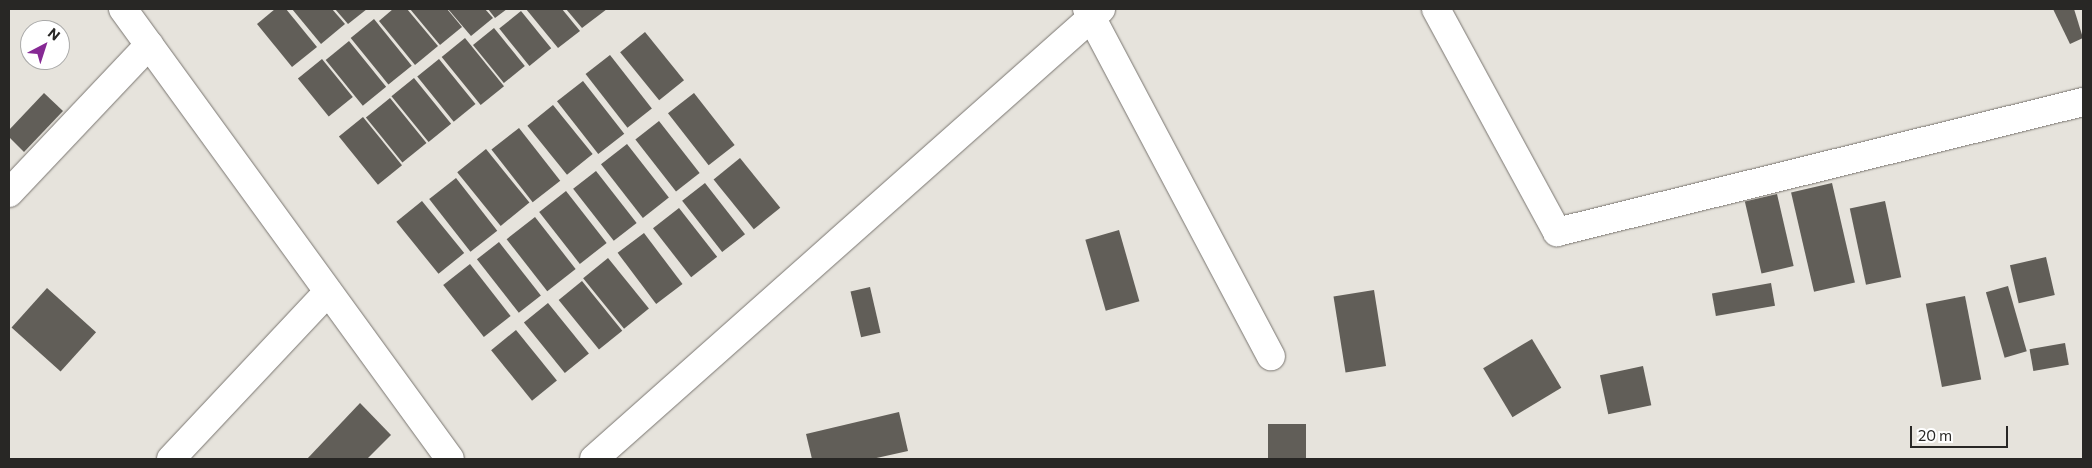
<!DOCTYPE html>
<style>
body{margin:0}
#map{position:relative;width:2092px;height:468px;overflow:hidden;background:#e6e3dc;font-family:Commissioner,sans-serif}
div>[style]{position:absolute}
.building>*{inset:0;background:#615e58;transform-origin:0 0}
.roads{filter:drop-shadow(0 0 1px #797570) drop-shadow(0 0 1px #797570)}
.street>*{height:28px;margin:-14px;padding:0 14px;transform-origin:14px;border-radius:14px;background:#fff}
span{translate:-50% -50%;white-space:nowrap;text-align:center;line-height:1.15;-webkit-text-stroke:5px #fff;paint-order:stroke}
.frame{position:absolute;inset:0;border:10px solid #282725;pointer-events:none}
.north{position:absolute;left:20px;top:20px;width:50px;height:50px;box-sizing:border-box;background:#fff;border:1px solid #a9a9a8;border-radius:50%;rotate:40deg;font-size:14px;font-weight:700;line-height:20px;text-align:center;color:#282725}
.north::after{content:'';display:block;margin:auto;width:18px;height:22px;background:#862994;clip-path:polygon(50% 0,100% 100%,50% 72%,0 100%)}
.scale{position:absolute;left:1910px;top:426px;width:98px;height:22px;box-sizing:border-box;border:2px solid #282725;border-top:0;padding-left:6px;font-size:15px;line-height:18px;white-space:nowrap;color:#282725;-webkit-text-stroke:4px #fff;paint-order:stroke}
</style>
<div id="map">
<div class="building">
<div style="clip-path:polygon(275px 9px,286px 9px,317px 47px,292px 67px,257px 24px)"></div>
<div style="clip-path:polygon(292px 9px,332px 9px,345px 24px,321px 44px)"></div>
<div style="clip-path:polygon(335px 9px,367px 9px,348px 24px)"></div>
<div style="clip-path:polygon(393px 9px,407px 9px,438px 46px,415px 65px,379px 21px)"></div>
<div style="clip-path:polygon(410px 9px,447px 9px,462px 27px,440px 45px)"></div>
<div style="clip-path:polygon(448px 9px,485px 9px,493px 18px,471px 36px)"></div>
<div style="clip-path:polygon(488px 9px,507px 9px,495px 18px)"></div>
<div style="clip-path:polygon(526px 9px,562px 9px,580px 31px,558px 48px)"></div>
<div style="clip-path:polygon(566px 9px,607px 9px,582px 28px)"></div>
<div style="clip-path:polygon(2053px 9px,2074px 9px,2083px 38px,2070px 44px)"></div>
<div style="left:521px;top:11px;width:48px;height:28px;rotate:51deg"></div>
<div style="left:374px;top:19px;width:60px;height:30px;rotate:51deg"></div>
<div style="left:494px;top:28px;width:49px;height:27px;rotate:51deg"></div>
<div style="left:645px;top:32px;width:62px;height:32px;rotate:51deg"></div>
<div style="left:465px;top:38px;width:62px;height:30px;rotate:51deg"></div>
<div style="left:349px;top:41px;width:59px;height:30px;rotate:51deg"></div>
<div style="left:610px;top:55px;width:68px;height:31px;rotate:52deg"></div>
<div style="left:322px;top:59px;width:49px;height:31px;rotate:51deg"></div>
<div style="left:439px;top:59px;width:58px;height:28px;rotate:51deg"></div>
<div style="left:414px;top:78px;width:59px;height:29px;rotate:51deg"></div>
<div style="left:583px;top:81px;width:67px;height:33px;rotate:52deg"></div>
<div style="clip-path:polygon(44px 93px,63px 111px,24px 152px,9px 137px,9px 130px)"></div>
<div style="left:694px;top:93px;width:66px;height:33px;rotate:52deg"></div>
<div style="left:390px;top:98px;width:58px;height:31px;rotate:51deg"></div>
<div style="left:553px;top:105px;width:63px;height:33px;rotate:51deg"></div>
<div style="left:363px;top:117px;width:62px;height:31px;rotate:51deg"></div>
<div style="left:659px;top:121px;width:66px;height:30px;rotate:52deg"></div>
<div style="left:519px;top:128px;width:67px;height:35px;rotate:52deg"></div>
<div style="left:627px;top:144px;width:68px;height:33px;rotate:52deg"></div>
<div style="left:486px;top:149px;width:69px;height:37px;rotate:51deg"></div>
<div style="left:740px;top:158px;width:64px;height:34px;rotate:51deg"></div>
<div style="left:596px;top:171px;width:66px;height:29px;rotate:52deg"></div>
<div style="left:456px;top:178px;width:67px;height:34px;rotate:52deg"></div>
<div style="left:705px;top:183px;width:65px;height:29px;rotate:52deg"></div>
<div style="left:1832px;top:183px;width:102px;height:42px;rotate:77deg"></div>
<div style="left:566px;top:191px;width:66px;height:34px;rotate:52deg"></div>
<div style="left:1777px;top:194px;width:74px;height:33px;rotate:77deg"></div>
<div style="left:422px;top:201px;width:67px;height:33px;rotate:51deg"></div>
<div style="left:1885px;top:201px;width:78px;height:36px;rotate:78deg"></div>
<div style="left:679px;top:208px;width:62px;height:33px;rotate:52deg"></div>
<div style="left:535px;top:217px;width:66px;height:36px;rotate:52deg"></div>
<div style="left:1119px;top:230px;width:74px;height:35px;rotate:74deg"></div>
<div style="left:644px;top:233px;width:64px;height:33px;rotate:53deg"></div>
<div style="left:499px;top:242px;width:68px;height:28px;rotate:52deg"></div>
<div style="left:2046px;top:257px;width:39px;height:37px;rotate:77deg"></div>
<div style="left:608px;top:258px;width:65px;height:32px;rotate:51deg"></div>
<div style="left:470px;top:264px;width:66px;height:34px;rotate:52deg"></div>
<div style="left:582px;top:281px;width:64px;height:30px;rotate:51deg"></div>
<div style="left:1771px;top:283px;width:23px;height:60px;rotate:80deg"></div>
<div style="left:2008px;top:286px;width:68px;height:23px;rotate:74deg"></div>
<div style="left:870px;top:287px;width:47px;height:20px;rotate:77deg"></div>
<div style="left:47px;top:288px;width:66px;height:53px;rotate:42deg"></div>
<div style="left:1374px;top:290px;width:77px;height:41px;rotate:81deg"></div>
<div style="left:1965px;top:296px;width:85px;height:40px;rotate:79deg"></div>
<div style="left:548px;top:303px;width:65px;height:31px;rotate:51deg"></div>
<div style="left:516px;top:330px;width:65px;height:32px;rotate:51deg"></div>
<div style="left:1532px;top:339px;width:57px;height:57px;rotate:59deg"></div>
<div style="left:2065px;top:343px;width:22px;height:36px;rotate:80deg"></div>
<div style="left:1643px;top:366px;width:40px;height:44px;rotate:78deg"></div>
<div style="clip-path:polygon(360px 403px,391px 435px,367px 459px,307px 459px)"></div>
<div style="clip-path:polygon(899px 412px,908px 451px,872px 459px,812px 459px,806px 434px)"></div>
<div style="left:1268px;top:424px;width:38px;height:35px"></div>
</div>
<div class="roads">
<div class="street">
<div style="left:123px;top:9px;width:556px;rotate:54deg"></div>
<div style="left:1087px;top:9px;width:393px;rotate:62.1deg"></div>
<div style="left:1436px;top:9px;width:254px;rotate:61.5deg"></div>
<div style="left:1557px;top:232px;width:542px;rotate:-13.88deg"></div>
<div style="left:9px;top:193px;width:204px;rotate:-46.6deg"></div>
<div style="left:171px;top:459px;width:229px;rotate:-46.8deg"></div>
<div style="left:594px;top:459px;width:678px;rotate:-41.59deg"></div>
</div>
</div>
<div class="frame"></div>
<div class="north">N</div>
<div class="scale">20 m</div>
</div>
